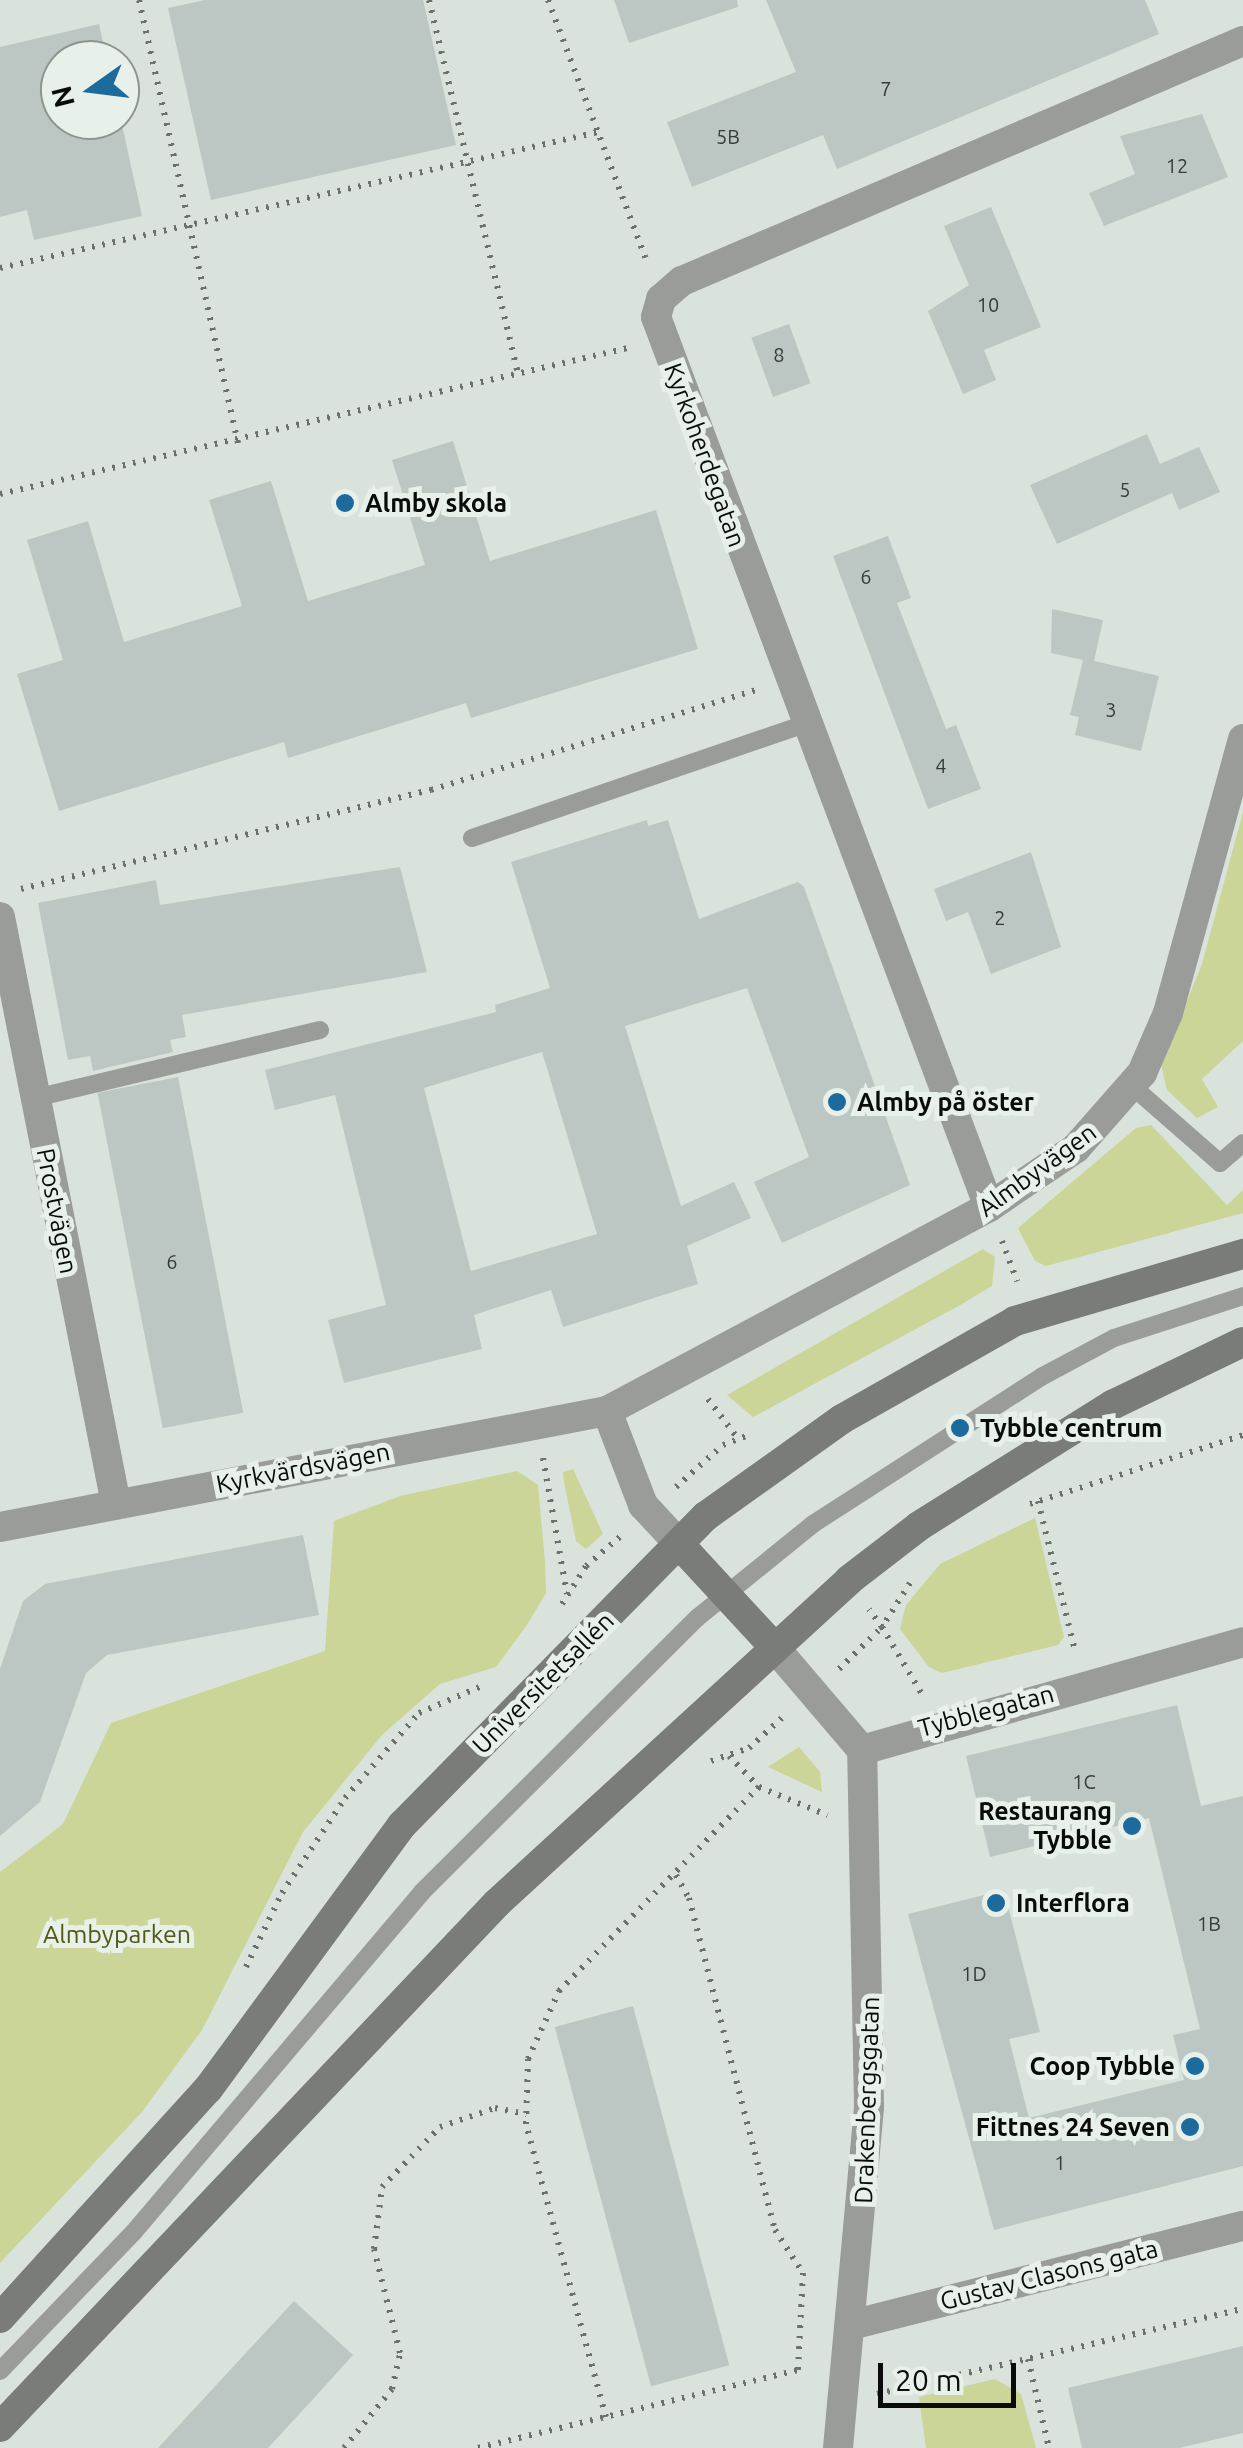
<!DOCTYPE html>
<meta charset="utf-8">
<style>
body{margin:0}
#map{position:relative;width:1243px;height:2448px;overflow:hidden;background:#dae2dc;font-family:Ubuntu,sans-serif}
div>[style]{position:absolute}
.green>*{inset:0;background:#cad597}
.building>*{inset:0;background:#bcc7c3;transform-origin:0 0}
.path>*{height:6px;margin-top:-3px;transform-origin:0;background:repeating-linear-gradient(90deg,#6b706c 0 2.5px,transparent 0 10.5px)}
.lane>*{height:18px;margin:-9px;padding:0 9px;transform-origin:9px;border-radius:9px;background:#9a9c99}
.street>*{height:30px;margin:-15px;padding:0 15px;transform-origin:15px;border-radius:15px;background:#9a9c99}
.secondary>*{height:30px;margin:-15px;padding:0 15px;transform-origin:15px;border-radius:15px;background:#797c77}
.dots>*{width:28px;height:28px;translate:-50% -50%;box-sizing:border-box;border:5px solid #e7f0e9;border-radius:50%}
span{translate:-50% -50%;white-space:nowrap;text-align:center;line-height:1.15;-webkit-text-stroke:10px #e7f0e9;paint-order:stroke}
.number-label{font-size:20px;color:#363b38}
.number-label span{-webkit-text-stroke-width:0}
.street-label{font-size:25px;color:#090c0a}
.poi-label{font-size:25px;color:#090c0a;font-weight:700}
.left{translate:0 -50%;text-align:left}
.right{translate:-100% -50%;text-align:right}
.park-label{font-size:25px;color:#515813}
.north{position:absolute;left:40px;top:40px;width:100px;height:100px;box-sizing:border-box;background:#e7f0e9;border:2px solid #8e9590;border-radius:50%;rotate:256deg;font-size:28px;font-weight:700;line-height:40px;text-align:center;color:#090c0a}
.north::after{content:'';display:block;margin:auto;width:35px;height:45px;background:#1d6a9d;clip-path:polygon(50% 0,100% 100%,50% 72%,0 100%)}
.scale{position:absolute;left:878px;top:2363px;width:138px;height:45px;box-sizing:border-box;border:5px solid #090c0a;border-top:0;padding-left:12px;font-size:30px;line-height:35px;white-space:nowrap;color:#090c0a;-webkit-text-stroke:8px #e7f0e9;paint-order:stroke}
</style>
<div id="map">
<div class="green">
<div style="clip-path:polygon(1243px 812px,1243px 1041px,1202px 1079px,1218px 1107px,1197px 1118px,1167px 1090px,1161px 1065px,1202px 964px)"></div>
<div style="clip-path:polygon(1151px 1125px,1227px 1205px,1243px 1190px,1243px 1213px,1046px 1266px,1035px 1261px,1018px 1228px,1136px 1128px)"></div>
<div style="clip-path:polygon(983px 1249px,995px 1257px,992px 1286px,962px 1304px,753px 1417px,727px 1395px)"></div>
<div style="clip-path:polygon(573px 1469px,603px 1534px,586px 1549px,576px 1541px,564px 1482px,563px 1472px)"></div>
<div style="clip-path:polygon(517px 1471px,538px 1485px,545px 1562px,546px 1593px,527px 1625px,496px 1667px,440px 1684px,382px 1735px,303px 1832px,202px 2030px,142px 2112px,0 2263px,0 1872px,63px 1824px,111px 1723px,325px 1651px,334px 1521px,400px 1496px)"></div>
<div style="clip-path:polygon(1035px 1518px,1064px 1637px,1058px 1645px,942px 1673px,929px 1667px,900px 1629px,906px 1605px,940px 1564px)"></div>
<div style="clip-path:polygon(799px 1747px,820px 1772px,822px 1792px,768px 1767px)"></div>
<div style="clip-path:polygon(995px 2379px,1021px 2394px,1036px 2448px,926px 2448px,919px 2397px)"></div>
</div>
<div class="building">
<div style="clip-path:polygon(205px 0,423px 0,456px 145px,211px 200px,168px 8px)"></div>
<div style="clip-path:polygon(614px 0,737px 0,738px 7px,629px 43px)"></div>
<div style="clip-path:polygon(766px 0,1145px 0,1159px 34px,837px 169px,823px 135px,692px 187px,667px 122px,796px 72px)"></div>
<div style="clip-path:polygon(99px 24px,107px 60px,60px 60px,60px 120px,120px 116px,142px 216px,34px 240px,27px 210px,0 217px,0 47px)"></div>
<div style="clip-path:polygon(1202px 114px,1228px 177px,1104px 226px,1089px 193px,1135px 174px,1120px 136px)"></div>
<div style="clip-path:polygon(991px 207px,1041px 327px,984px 350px,996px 380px,963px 394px,928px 311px,969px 285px,944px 226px)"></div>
<div style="left:789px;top:324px;width:63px;height:40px;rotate:70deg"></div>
<div style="clip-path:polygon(1147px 434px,1160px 464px,1199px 447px,1220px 492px,1179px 510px,1172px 493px,1057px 544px,1030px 485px)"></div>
<div style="clip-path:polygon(453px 441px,490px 561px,656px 510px,698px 649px,471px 718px,466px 703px,288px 758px,284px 742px,59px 811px,17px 674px,63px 660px,27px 540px,88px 521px,124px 642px,242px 606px,209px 500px,271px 481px,308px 601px,425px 565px,392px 460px)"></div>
<div style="clip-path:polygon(888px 536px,911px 598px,897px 603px,946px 729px,956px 725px,981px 789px,928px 809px,833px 556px)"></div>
<div style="clip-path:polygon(1052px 609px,1103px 620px,1094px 661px,1159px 676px,1141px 751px,1075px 735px,1079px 717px,1070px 715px,1083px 660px,1051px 653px)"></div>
<div style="clip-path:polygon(evenodd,647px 820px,648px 826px,668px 820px,699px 919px,798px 882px,804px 887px,910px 1185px,782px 1243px,754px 1182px,809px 1157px,747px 988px,625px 1026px,681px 1206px,734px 1182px,751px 1218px,687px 1246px,698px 1284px,563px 1327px,551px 1290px,474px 1315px,482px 1349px,344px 1383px,328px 1320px,386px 1305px,335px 1095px,275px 1110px,265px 1070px,496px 1012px,495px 1005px,550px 988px,511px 862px,647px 820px,542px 1052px,597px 1234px,471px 1271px,424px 1088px,542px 1052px)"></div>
<div style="clip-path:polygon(1031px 852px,1061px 947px,991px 974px,968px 912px,946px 921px,934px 889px)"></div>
<div style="clip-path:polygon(400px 867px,427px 972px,182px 1015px,186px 1037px,170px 1040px,173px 1052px,93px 1071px,90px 1056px,68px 1060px,38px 903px,156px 880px,160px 905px)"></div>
<div style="left:178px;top:1077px;width:342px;height:82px;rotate:79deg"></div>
<div style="clip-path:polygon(303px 1535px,319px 1615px,107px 1655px,86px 1673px,40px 1802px,0 1836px,0 1669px,23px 1601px,45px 1584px)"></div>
<div style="clip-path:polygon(1177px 1705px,1201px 1806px,1243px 1796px,1243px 2166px,994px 2230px,908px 1914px,1004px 1890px,1040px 2032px,1009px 2039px,1029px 2118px,1184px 2080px,1173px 2035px,1200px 2029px,1149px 1818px,990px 1857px,966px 1756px)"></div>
<div style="left:633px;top:2006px;width:372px;height:81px;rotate:75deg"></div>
<div style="clip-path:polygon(294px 2301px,353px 2355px,315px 2397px,268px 2448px,158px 2448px)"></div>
<div style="clip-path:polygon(1243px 2346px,1243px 2433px,1179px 2448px,1082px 2448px,1068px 2388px)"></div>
</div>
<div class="path">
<div style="left:139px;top:0;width:454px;rotate:77.4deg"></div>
<div style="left:429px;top:0;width:385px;rotate:76.6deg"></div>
<div style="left:548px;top:0;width:283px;rotate:69.3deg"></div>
<div style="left:0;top:268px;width:613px;rotate:-12.81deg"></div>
<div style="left:0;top:494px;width:645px;rotate:-13.09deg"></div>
<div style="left:21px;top:889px;width:422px;rotate:-13.6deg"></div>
<div style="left:431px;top:790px;width:340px;rotate:-17.1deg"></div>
<div style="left:1002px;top:1241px;width:43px;rotate:69.4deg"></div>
<div style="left:708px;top:1399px;width:51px;rotate:52.9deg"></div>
<div style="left:543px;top:1458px;width:138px;rotate:80deg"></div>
<div style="left:676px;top:1487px;width:63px;rotate:-41.8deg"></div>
<div style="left:723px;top:1445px;width:30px;rotate:-21deg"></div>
<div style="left:1038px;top:1501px;width:154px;rotate:76.1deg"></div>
<div style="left:1030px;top:1504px;width:224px;rotate:-17.9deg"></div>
<div style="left:910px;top:1583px;width:52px;rotate:122.5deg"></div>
<div style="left:882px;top:1627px;width:80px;rotate:59.3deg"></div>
<div style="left:562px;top:1604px;width:45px;rotate:-57.7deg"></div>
<div style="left:586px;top:1566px;width:48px;rotate:-40.7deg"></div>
<div style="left:839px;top:1669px;width:60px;rotate:-44.3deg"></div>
<div style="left:882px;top:1627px;width:22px;rotate:-126deg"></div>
<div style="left:729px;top:1756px;width:43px;rotate:45.9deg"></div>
<div style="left:759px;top:1787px;width:74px;rotate:22.4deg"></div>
<div style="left:711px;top:1761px;width:40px;rotate:-18.9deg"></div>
<div style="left:749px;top:1748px;width:47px;rotate:-42.4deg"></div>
<div style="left:676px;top:1875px;width:26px;rotate:61deg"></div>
<div style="left:689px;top:1898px;width:343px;rotate:75.5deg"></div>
<div style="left:775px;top:2230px;width:51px;rotate:56.9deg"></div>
<div style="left:803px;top:2273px;width:97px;rotate:93deg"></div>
<div style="left:246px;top:1967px;width:82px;rotate:-64.1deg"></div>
<div style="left:282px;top:1893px;width:114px;rotate:-56.4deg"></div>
<div style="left:345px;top:1798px;width:113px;rotate:-49deg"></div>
<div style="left:419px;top:1713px;width:69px;rotate:-23.2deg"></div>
<div style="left:1028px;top:2359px;width:91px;rotate:76.7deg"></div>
<div style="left:877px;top:2394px;width:376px;rotate:-13.1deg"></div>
<div style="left:606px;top:2417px;width:304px;rotate:-105.3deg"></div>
<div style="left:526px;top:2124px;width:65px;rotate:-88.2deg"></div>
<div style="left:528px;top:2059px;width:75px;rotate:-65.5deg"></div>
<div style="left:559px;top:1991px;width:286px;rotate:-45.6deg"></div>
<div style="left:344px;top:2448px;width:76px;rotate:-50.9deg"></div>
<div style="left:392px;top:2389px;width:37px;rotate:-77deg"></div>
<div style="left:400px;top:2353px;width:107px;rotate:-104deg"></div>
<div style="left:374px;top:2249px;width:63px;rotate:-82.6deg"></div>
<div style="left:382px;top:2187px;width:83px;rotate:-46deg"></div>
<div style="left:440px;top:2127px;width:58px;rotate:-19.1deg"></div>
<div style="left:495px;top:2108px;width:32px;rotate:11deg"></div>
<div style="left:478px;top:2448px;width:329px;rotate:-13.7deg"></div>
</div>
<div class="lane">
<div style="left:472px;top:838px;width:352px;rotate:-18.9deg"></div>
<div style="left:1132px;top:1086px;width:117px;rotate:41.2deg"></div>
<div style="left:1220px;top:1163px;width:30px;rotate:-41deg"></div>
<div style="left:35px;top:1098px;width:293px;rotate:-13.4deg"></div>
<div style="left:0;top:2371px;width:192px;rotate:-46.1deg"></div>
<div style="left:133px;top:2233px;width:447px;rotate:-49.7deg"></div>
<div style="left:422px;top:1892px;width:388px;rotate:-44.9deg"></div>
<div style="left:697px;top:1618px;width:149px;rotate:-39deg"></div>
<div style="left:813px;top:1524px;width:271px;rotate:-32.8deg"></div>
<div style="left:1041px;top:1377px;width:83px;rotate:-28.1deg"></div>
<div style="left:1114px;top:1338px;width:136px;rotate:-18deg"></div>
</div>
<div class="street">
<div style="left:0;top:917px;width:598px;rotate:78.82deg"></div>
<div style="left:989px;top:1207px;width:950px;rotate:-110.51deg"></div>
<div style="left:656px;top:317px;width:19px;rotate:-74deg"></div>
<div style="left:661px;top:299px;width:28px;rotate:-41deg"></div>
<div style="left:682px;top:281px;width:610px;rotate:-23.16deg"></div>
<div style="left:607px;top:1411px;width:101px;rotate:69deg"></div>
<div style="left:643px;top:1505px;width:54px;rotate:47.2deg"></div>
<div style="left:0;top:1527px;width:618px;rotate:-10.82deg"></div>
<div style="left:607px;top:1411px;width:433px;rotate:-28.1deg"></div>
<div style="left:989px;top:1207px;width:105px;rotate:-34.1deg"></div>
<div style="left:1076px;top:1148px;width:100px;rotate:-48.7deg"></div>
<div style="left:1142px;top:1073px;width:65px;rotate:-66.6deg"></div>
<div style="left:1168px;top:1013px;width:284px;rotate:-74.7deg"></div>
<div style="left:775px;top:1648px;width:134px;rotate:49.5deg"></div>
<div style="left:862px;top:1750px;width:396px;rotate:-15.8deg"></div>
<div style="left:855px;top:2324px;width:400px;rotate:-14.2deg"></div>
<div style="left:838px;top:2448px;width:342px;rotate:-84.8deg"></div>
<div style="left:869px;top:2107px;width:357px;rotate:-91.1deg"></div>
</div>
<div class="secondary">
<div style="left:680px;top:1545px;width:140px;rotate:47.3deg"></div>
<div style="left:0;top:2318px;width:309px;rotate:-47.8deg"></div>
<div style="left:208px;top:2089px;width:328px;rotate:-53.7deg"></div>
<div style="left:402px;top:1825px;width:433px;rotate:-45.5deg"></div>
<div style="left:706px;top:1516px;width:167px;rotate:-35.5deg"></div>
<div style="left:842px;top:1419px;width:199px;rotate:-29.5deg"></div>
<div style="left:1015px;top:1321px;width:238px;rotate:-16.4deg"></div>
<div style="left:0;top:2427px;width:722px;rotate:-46.51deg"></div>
<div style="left:497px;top:1903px;width:478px;rotate:-42.5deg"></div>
<div style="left:849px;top:1580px;width:88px;rotate:-37.6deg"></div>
<div style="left:919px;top:1526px;width:228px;rotate:-32.1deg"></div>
<div style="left:1112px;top:1405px;width:145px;rotate:-25.7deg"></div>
</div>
<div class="dots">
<div style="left:345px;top:503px;background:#1d6a9d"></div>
<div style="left:837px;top:1102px;background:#1d6a9d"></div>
<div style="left:960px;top:1428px;background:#1d6a9d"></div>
<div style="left:1132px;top:1826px;background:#1d6a9d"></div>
<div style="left:996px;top:1903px;background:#1d6a9d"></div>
<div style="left:1195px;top:2066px;background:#1d6a9d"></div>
<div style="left:1190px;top:2127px;background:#1d6a9d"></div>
</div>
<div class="number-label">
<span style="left:886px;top:88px">7</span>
<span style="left:728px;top:136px">5B</span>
<span style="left:1177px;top:165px">12</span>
<span style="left:988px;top:304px">10</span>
<span style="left:779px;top:354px">8</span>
<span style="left:1125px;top:489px">5</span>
<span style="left:866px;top:576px">6</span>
<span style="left:1111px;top:709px">3</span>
<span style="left:941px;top:765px">4</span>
<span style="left:1000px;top:917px">2</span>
<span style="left:172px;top:1261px">6</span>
<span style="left:1084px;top:1781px">1C</span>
<span style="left:1209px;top:1923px">1B</span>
<span style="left:974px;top:1973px">1D</span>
<span style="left:1060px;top:2162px">1</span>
</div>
<div class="street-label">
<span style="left:705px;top:455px;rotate:70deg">Kyrkoherdegatan</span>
<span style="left:1037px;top:1170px;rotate:-36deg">Almbyvägen</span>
<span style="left:57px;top:1211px;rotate:79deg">Prostvägen</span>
<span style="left:303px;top:1468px;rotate:-11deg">Kyrkvärdsvägen</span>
<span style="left:543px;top:1683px;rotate:-45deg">Universitetsallén</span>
<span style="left:986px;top:1711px;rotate:-15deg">Tybblegatan</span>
<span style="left:867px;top:2100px;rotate:-88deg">Drakenbergsgatan</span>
<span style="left:1049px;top:2275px;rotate:-14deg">Gustav Clasons gata</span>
</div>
<div class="poi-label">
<span class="left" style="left:365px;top:503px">Almby skola</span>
<span class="left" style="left:857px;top:1102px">Almby på öster</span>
<span class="left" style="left:980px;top:1428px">Tybble centrum</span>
<span class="right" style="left:1112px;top:1826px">Restaurang<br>Tybble</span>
<span class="left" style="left:1016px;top:1903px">Interflora</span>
<span class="right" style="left:1175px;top:2066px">Coop Tybble</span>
<span class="right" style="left:1170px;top:2127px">Fittnes 24 Seven</span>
</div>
<div class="park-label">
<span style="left:117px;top:1934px">Almbyparken</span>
</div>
<div class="north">N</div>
<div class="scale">20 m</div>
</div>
